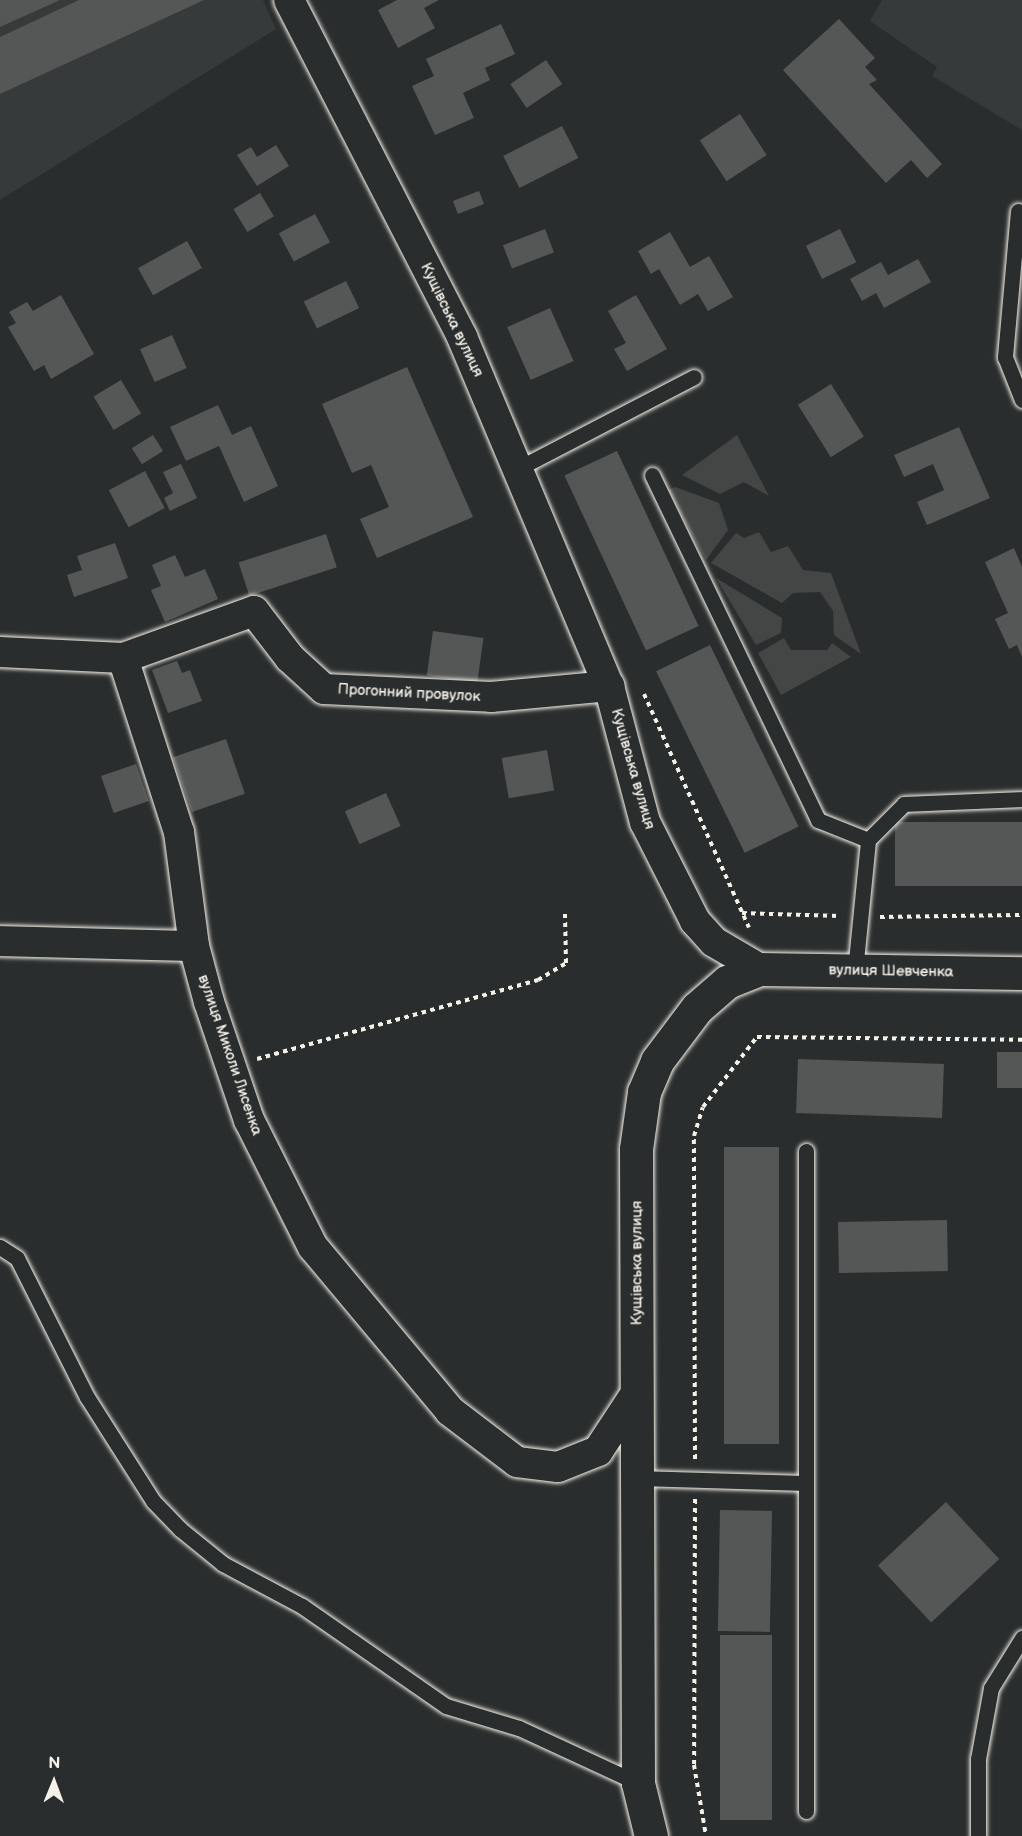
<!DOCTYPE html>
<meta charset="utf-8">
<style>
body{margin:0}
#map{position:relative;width:1022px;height:1836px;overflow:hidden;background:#2a2d2e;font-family:"Balsamiq Sans",sans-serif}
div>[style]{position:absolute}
.built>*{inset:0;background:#373a3a}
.green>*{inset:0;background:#444645}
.building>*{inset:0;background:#555756;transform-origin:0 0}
.path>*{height:4px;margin-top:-2px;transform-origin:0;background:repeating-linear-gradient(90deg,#f4f1e8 0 4.5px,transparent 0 9px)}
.roads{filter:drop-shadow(0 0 2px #f4f1e8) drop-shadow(0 0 2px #f4f1e8)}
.lane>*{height:15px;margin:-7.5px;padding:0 7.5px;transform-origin:7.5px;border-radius:7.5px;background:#2a2d2e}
.street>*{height:30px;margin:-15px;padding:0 15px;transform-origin:15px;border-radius:15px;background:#2a2d2e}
.secondary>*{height:33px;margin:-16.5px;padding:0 16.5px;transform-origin:16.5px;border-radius:16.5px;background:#2a2d2e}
span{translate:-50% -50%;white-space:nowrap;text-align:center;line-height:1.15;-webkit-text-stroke:4.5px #2a2d2e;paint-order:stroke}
.street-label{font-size:15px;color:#f4f1e8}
.north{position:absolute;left:24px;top:1752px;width:60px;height:60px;-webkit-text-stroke:4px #2a2d2e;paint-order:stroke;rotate:1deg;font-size:16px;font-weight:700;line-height:24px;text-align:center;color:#f4f1e8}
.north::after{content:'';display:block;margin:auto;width:21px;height:27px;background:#f4f1e8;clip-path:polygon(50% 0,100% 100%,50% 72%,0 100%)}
</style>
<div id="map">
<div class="built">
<div style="clip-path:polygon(0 0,263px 0,276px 29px,0 200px)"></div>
<div style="clip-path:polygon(882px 0,1022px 0,1022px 130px,932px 76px,937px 67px,870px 21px)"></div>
</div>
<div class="green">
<div style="clip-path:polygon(737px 435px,769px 496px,744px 482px,720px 494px,682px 475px)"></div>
<div style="clip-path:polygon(675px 487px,719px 503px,728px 530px,706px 560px,668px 490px)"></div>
<div style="clip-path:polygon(759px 532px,771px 552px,788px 546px,803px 570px,831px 573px,861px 654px,834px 635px,833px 611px,820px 592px,793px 593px,782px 603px,711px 563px,736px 533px,744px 538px)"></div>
<div style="clip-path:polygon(716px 578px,782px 618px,781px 633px,756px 645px)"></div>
<div style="clip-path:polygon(784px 638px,791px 650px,827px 650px,832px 643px,851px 657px,781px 695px,758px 653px)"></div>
</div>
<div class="building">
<div style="clip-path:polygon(0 0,60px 0,0 27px)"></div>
<div style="clip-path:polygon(79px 0,204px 0,0 94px,0 37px)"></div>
<div style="clip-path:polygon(397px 0,439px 0,424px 8px,435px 28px,398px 48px,378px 10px)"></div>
<div style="clip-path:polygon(839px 19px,875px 58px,865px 67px,877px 80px,869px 84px,942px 164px,927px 178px,911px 160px,886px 183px,783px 70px)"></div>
<div style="clip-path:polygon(501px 24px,515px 54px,485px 68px,490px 80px,463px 93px,474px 118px,435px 135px,412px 86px,434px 76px,426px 59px)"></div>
<div style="left:546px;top:60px;width:29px;height:43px;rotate:56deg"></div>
<div style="left:740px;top:114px;width:49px;height:48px;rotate:57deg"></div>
<div style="left:562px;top:126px;width:36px;height:66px;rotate:63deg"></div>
<div style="clip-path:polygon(276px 145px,289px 166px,257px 186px,237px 155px,251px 147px,257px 157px)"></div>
<div style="left:479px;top:191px;width:14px;height:28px;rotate:69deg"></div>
<div style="left:260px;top:193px;width:27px;height:31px;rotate:59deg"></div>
<div style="left:315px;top:214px;width:32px;height:41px;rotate:62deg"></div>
<div style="left:545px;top:229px;width:25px;height:45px;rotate:69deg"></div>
<div style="left:840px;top:229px;width:37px;height:38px;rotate:64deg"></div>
<div style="clip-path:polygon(670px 232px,690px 267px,709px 256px,733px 297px,708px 311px,698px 294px,680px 305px,659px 269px,651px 274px,638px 251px)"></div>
<div style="left:187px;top:241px;width:31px;height:56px;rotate:61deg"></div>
<div style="clip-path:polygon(918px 259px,931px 282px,884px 308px,876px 293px,862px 301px,850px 279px,881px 262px,888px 275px)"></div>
<div style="left:346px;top:281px;width:30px;height:47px;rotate:64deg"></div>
<div style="clip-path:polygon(61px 295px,94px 354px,51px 379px,44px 365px,34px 371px,8px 327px,16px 323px,9px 312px,27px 302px,33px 311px)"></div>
<div style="clip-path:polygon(636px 295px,667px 349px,627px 371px,614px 349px,626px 343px,608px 311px)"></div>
<div style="left:550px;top:308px;width:58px;height:47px;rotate:66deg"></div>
<div style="left:172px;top:335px;width:36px;height:35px;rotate:66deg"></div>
<div style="clip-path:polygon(407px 367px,473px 517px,377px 558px,360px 519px,389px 507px,371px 465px,352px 473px,322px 404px)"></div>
<div style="left:121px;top:380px;width:39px;height:32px;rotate:59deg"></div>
<div style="left:831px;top:384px;width:62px;height:39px;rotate:58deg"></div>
<div style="clip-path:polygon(218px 405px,232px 435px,251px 426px,278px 486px,244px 502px,219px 446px,186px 461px,170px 427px)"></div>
<div style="clip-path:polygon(959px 427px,990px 498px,927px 525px,917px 502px,944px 490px,933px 464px,904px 477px,894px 455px)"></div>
<div style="left:153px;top:435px;width:19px;height:25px;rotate:58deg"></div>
<div style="left:617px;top:451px;width:193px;height:58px;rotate:65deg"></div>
<div style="clip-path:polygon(181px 464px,197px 498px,170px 511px,164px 498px,173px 493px,163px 472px)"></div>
<div style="left:145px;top:471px;width:42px;height:41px;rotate:62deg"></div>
<div style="left:326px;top:534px;width:35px;height:92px;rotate:72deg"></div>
<div style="clip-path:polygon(115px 543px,128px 578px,74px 597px,67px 575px,82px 570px,77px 556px)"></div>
<div style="clip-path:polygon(1014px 548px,1022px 567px,1022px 657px,1017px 645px,1009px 649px,995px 619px,1008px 613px,985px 562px)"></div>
<div style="clip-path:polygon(175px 555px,185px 577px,205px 569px,218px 599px,165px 622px,151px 590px,161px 586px,152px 565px)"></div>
<div style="left:433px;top:631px;width:51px;height:45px;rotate:8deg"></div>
<div style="left:710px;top:645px;width:202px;height:60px;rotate:64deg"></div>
<div style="clip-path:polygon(177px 661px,182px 673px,190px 670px,202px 701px,168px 713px,152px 670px)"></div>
<div style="left:226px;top:739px;width:58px;height:56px;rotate:71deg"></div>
<div style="left:547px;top:750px;width:41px;height:46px;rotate:80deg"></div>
<div style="left:136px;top:764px;width:39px;height:37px;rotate:71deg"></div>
<div style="left:386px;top:793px;width:36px;height:45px;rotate:66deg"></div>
<div style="left:1022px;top:822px;width:64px;height:127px;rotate:90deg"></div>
<div style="left:997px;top:1052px;width:25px;height:36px"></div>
<div style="left:798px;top:1059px;width:146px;height:54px;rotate:2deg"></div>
<div style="left:724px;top:1147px;width:55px;height:297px"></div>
<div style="left:947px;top:1220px;width:51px;height:109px;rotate:89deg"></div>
<div style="left:946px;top:1502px;width:78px;height:93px;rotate:47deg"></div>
<div style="left:720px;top:1510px;width:52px;height:121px;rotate:1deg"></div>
<div style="left:720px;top:1635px;width:52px;height:185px"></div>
</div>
<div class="path">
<div style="left:644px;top:694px;width:256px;rotate:65.8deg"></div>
<div style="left:742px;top:913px;width:98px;rotate:1.8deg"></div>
<div style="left:880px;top:917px;width:142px;rotate:-0.8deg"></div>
<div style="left:257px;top:1059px;width:292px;rotate:-15.7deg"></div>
<div style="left:538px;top:980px;width:33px;rotate:-31deg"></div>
<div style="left:566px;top:963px;width:49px;rotate:-91.2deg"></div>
<div style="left:695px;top:1459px;width:323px;rotate:-90.2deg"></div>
<div style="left:694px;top:1136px;width:30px;rotate:-73deg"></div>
<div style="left:703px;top:1107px;width:88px;rotate:-52.4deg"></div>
<div style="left:757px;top:1037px;width:265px;rotate:0.6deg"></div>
<div style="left:695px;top:1499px;width:266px;rotate:90.2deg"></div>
<div style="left:694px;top:1765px;width:72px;rotate:80.4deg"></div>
</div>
<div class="roads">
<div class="lane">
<div style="left:1018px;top:211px;width:147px;rotate:95.1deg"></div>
<div style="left:1005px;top:357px;width:46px;rotate:68.4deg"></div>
<div style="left:519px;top:468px;width:197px;rotate:-27.5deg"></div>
<div style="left:652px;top:475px;width:383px;rotate:64.3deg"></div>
<div style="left:818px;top:820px;width:54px;rotate:21.8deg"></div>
<div style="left:855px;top:971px;width:132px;rotate:-84.3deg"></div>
<div style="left:868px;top:840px;width:51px;rotate:-45deg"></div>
<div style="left:904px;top:804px;width:118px;rotate:-2.4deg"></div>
<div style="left:806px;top:1151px;width:660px;rotate:90deg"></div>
<div style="left:0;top:1247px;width:20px;rotate:33deg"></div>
<div style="left:17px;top:1258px;width:156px;rotate:63.3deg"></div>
<div style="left:87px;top:1397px;width:123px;rotate:57.6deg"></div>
<div style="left:153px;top:1501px;width:39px;rotate:46deg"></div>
<div style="left:180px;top:1529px;width:55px;rotate:39.1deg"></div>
<div style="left:223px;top:1564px;width:89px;rotate:28deg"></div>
<div style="left:302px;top:1606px;width:175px;rotate:34.8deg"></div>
<div style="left:446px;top:1706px;width:76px;rotate:16.8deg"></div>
<div style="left:519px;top:1728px;width:131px;rotate:24.8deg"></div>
<div style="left:637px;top:1478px;width:169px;rotate:1.7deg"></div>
<div style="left:978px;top:1836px;width:77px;rotate:-90deg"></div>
<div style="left:978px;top:1759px;width:72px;rotate:-79.6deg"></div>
<div style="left:991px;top:1688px;width:59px;rotate:-58.2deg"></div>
</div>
<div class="street">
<div style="left:289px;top:0;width:379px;rotate:62.8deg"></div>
<div style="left:462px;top:337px;width:379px;rotate:67.2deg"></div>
<div style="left:609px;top:686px;width:141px;rotate:75.2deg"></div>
<div style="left:645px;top:822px;width:111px;rotate:63.2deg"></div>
<div style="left:695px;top:921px;width:28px;rotate:48deg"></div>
<div style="left:714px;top:942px;width:53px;rotate:30.4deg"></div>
<div style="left:0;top:652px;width:123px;rotate:2.8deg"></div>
<div style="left:123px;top:658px;width:139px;rotate:-19.7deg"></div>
<div style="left:254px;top:611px;width:59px;rotate:52.5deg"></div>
<div style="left:290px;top:658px;width:46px;rotate:42.4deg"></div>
<div style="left:324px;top:689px;width:167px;rotate:2.7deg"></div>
<div style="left:491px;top:697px;width:119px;rotate:-5.3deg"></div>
<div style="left:123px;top:658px;width:183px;rotate:72.2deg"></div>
<div style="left:179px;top:832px;width:115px;rotate:82.5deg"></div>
<div style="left:194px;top:946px;width:58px;rotate:75deg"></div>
<div style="left:209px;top:1002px;width:125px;rotate:71.3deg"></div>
<div style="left:249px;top:1120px;width:142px;rotate:63.3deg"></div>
<div style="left:313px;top:1247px;width:214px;rotate:50.1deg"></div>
<div style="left:450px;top:1411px;width:84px;rotate:37.3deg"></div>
<div style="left:517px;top:1462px;width:41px;rotate:7deg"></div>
<div style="left:558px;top:1467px;width:43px;rotate:-21.8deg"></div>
<div style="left:598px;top:1451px;width:73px;rotate:-56.7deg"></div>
<div style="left:0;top:941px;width:194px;rotate:1.5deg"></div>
</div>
<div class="secondary">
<div style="left:651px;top:1836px;width:55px;rotate:-103.8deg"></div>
<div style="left:638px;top:1783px;width:634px;rotate:-90.18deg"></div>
<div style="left:636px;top:1149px;width:58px;rotate:-82deg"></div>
<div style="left:644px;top:1092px;width:34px;rotate:-67deg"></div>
<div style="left:657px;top:1061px;width:66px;rotate:-53deg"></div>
<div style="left:697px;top:1008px;width:40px;rotate:-41deg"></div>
<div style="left:727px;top:982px;width:35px;rotate:-22deg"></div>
<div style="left:760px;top:969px;width:262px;rotate:0.9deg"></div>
</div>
</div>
<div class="street-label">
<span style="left:452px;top:320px;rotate:64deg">Кущівська вулиця</span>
<span style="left:409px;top:693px;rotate:3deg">Прогонний провулок</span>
<span style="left:633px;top:769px;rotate:74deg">Кущівська вулиця</span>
<span style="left:891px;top:971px;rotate:1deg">вулиця Шевченка</span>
<span style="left:230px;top:1055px;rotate:71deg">вулиця Миколи Лисенка</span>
<span style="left:637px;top:1263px;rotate:-90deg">Кущівська вулиця</span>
</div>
<div class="north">N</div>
</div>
